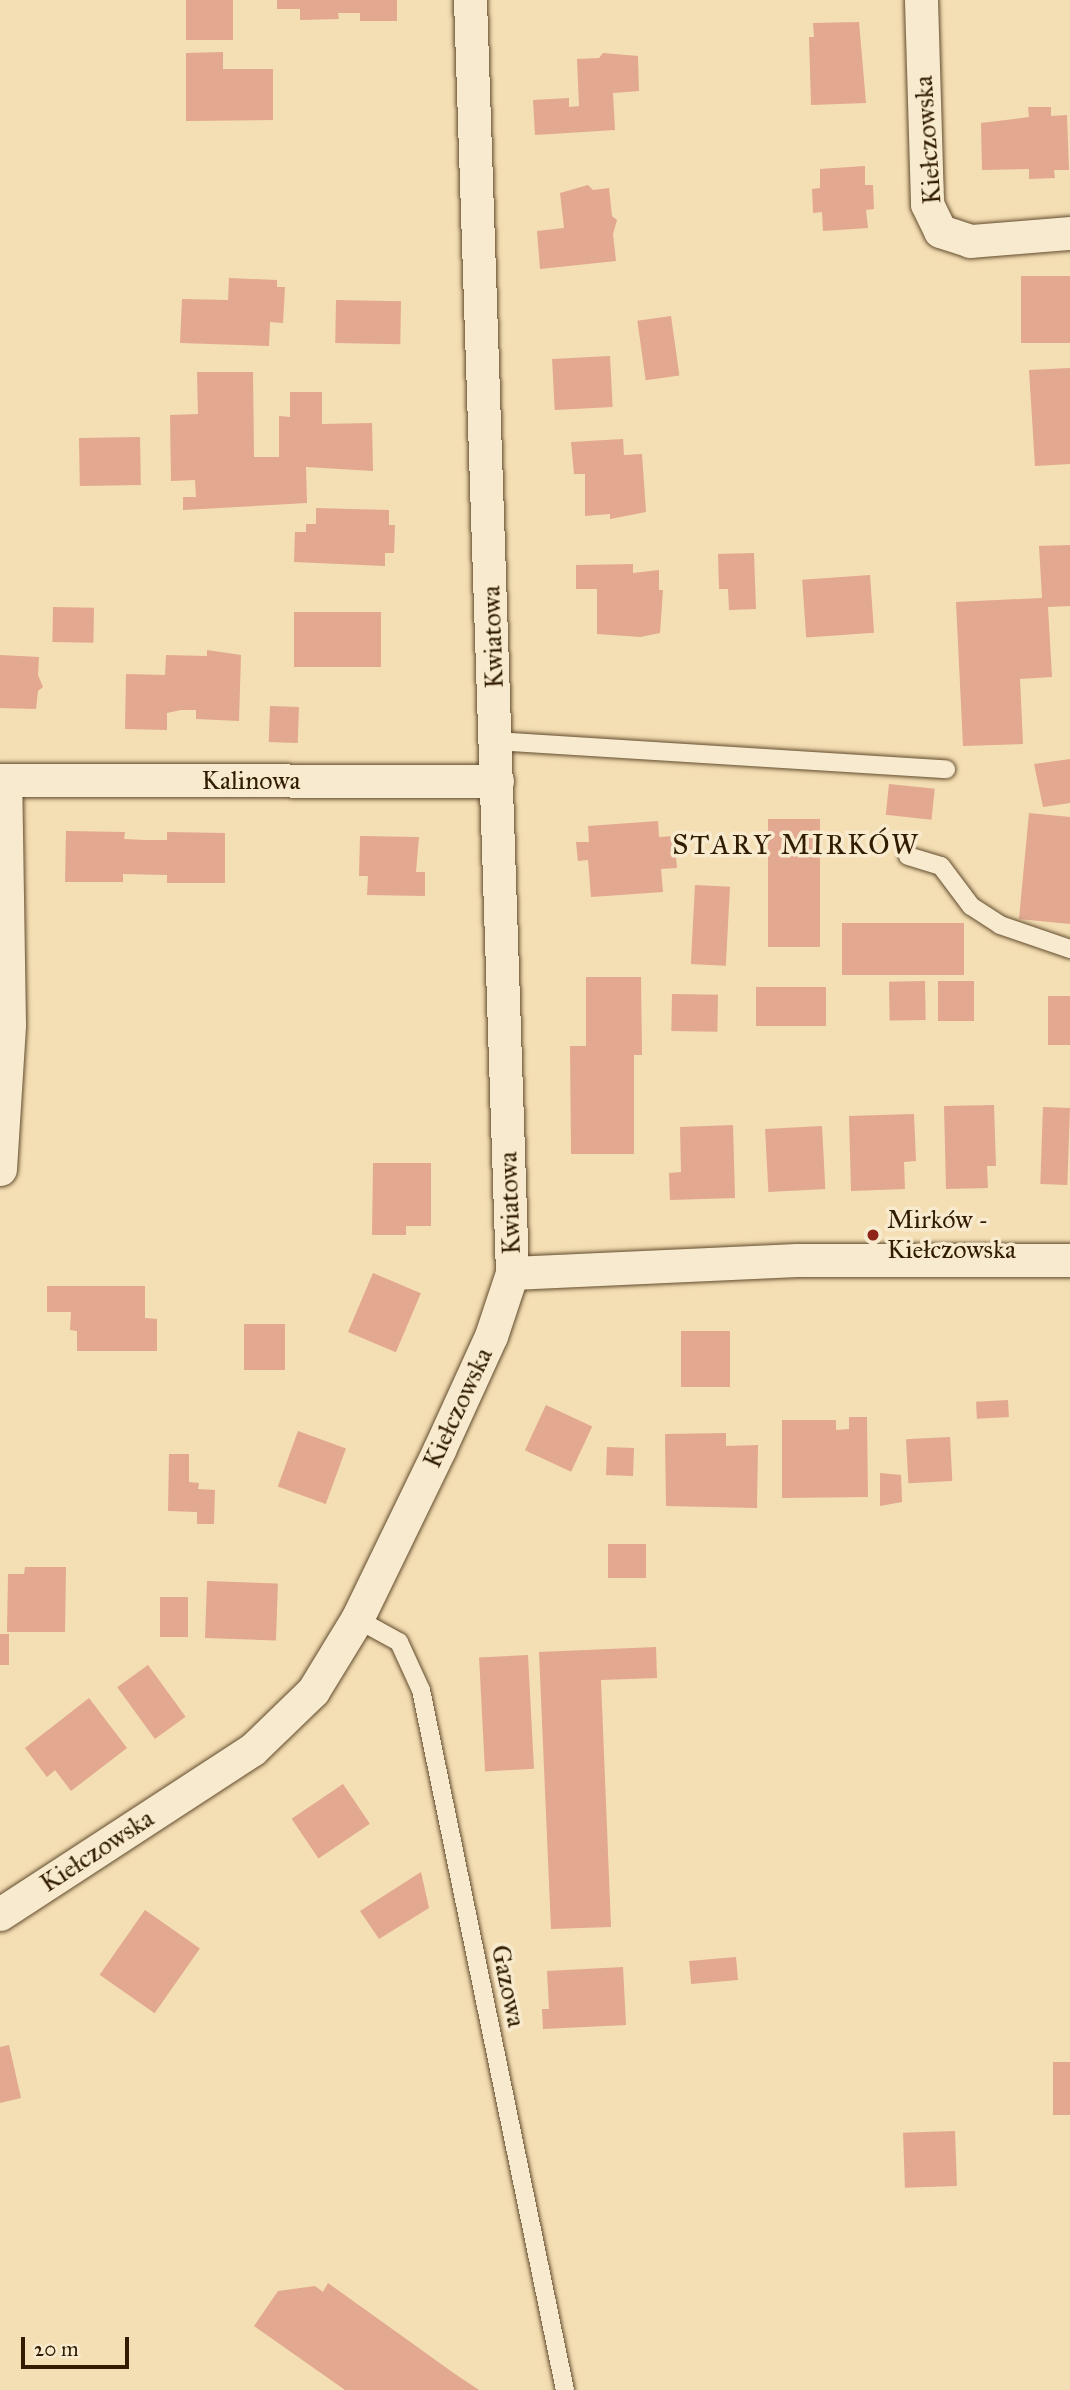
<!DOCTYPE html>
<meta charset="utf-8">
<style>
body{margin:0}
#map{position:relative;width:1070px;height:2390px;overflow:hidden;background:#f4deb3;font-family:"IM FELL Great Primer",serif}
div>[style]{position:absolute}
.building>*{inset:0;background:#e2a890;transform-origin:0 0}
.roads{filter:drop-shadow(0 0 2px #624c2e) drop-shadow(0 0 2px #624c2e)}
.lane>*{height:18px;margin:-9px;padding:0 9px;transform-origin:9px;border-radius:9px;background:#f8eace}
.street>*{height:33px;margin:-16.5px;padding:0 16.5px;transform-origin:16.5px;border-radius:16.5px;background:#f8eace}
.dots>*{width:19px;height:19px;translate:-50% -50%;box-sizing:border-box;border:4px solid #f8eace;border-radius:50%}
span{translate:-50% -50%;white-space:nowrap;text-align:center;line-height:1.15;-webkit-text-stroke:7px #f8eace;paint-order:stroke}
.street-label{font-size:26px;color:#311c01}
.poi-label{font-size:26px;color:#311c01}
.left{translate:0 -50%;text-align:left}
.neighbourhood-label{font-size:28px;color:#311c01;letter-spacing:2px}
.scale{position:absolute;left:21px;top:2337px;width:108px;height:32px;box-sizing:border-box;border:4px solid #311c01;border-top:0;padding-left:9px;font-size:21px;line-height:24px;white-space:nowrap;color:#311c01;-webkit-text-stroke:5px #f8eace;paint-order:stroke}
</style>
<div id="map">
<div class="building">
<div style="left:186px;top:0;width:47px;height:40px"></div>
<div style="clip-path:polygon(277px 0,397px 0,397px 21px,360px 21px,360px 13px,338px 13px,339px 19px,300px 20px,300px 9px,277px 9px)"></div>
<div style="clip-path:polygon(859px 22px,866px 103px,811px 105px,809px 37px,814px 37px,813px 23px)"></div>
<div style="clip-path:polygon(223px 52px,223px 69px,273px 69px,273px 120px,186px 121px,186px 53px)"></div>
<div style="clip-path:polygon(603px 53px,638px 56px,639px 91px,613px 93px,615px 130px,535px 135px,533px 100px,569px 98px,569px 107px,579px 106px,577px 59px,599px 58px)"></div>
<div style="clip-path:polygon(1028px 107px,1051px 107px,1051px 116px,1067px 115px,1069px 170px,1054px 170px,1055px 178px,1029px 179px,1029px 169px,982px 170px,981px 123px,1029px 117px)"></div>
<div style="clip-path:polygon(865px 166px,865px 185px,873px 185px,874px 209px,866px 210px,868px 228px,823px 231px,822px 212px,813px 213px,812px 189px,820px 188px,820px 169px)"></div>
<div style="clip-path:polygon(588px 185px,593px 190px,609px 188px,612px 216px,617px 220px,613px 234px,616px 261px,540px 269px,537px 231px,564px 228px,560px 193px)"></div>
<div style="left:1070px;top:276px;width:67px;height:49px;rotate:90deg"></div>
<div style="clip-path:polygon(229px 278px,277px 280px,277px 287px,285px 287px,283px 323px,270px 322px,269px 346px,180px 343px,182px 299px,228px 300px)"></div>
<div style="left:336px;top:300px;width:65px;height:43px;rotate:1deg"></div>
<div style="left:671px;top:316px;width:60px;height:34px;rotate:82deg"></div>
<div style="left:610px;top:356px;width:51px;height:58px;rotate:87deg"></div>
<div style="clip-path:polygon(1070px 368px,1070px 464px,1035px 466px,1029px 370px)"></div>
<div style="clip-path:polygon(197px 372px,253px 372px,254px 457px,279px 457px,279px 416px,290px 417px,290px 392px,322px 392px,322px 424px,372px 423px,373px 471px,306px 467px,307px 503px,183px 510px,183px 497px,196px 497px,195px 480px,171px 481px,170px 415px,198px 414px)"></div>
<div style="left:140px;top:437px;width:48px;height:61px;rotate:89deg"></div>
<div style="clip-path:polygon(623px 439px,624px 455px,642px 454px,646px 512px,610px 519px,610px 514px,585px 516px,585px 474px,574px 474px,571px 442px)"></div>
<div style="clip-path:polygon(316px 508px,389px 510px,389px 525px,395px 525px,394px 553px,385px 553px,385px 566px,294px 562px,295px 532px,306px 532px,306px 524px,316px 524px)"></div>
<div style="clip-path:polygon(1070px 545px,1070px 606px,1048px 607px,1052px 677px,1020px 679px,1023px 744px,963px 746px,956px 602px,1042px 598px,1039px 546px)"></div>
<div style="clip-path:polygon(754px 553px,756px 609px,729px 610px,728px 589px,719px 589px,718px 554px)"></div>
<div style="clip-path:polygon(633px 564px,633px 573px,659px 570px,659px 590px,663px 590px,660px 633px,640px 637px,597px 634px,597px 589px,576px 589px,576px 565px)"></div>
<div style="left:870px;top:575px;width:58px;height:68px;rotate:86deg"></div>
<div style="left:53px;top:607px;width:41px;height:35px;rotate:1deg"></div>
<div style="left:294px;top:612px;width:87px;height:55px"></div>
<div style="clip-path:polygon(207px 650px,241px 655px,239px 721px,196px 719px,196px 710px,181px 710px,167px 713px,167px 730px,125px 729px,126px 674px,165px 675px,166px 655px,207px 656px)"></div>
<div style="clip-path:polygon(0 655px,39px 657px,38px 675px,43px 687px,38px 691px,36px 709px,0 708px)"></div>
<div style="left:270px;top:706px;width:29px;height:36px;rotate:2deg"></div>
<div style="clip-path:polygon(1070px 759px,1070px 803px,1043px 807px,1034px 764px)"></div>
<div style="left:889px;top:784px;width:46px;height:31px;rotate:6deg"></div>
<div style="clip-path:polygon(1029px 813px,1070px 817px,1070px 924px,1019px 919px)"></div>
<div style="left:768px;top:819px;width:52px;height:128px"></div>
<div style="clip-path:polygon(658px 821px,659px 837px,674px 836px,677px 868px,661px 869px,663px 892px,591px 897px,588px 860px,578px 861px,576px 842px,589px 842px,588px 826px)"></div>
<div style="clip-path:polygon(66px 831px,125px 832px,124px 839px,145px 840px,167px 840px,167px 832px,225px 833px,225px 883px,167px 883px,167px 875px,123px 874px,123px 882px,65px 882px)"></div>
<div style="clip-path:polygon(360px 836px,419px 837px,416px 872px,425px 872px,425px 896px,367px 895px,368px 876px,359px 876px)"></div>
<div style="left:695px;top:885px;width:35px;height:79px;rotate:3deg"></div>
<div style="left:842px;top:923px;width:122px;height:52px"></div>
<div style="clip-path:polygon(586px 977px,641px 977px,642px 1055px,634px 1055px,634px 1154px,571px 1154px,570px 1046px,586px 1046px)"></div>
<div style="left:925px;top:981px;width:39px;height:36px;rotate:89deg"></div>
<div style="left:974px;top:981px;width:40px;height:36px;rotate:90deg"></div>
<div style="left:756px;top:987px;width:70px;height:39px"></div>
<div style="left:672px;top:994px;width:46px;height:37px;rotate:1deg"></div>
<div style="left:1048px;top:996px;width:22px;height:49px"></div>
<div style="clip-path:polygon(994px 1105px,996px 1166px,987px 1166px,988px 1188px,946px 1189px,944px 1106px)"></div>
<div style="left:1043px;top:1107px;width:27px;height:77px;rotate:2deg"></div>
<div style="clip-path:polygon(914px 1114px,916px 1161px,904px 1162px,905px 1189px,851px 1191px,849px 1116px)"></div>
<div style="clip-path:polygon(733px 1125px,735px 1198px,670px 1200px,669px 1173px,681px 1172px,680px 1127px)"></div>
<div style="left:822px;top:1126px;width:63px;height:57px;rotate:87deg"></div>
<div style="clip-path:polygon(373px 1163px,431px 1163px,431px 1226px,406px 1226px,406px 1235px,372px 1235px)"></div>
<div style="left:373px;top:1273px;width:52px;height:64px;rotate:23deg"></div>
<div style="clip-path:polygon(47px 1286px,145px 1286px,145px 1318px,157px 1319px,157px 1351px,77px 1351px,77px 1331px,70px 1330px,71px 1312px,47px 1312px)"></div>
<div style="left:244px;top:1324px;width:41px;height:46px"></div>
<div style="left:730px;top:1331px;width:56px;height:49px;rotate:90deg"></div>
<div style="left:1008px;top:1400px;width:17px;height:32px;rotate:87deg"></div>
<div style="left:546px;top:1405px;width:51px;height:50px;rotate:25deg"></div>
<div style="clip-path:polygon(849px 1417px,867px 1417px,868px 1497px,782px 1498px,782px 1420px,836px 1420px,836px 1430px,849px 1429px)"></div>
<div style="left:298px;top:1431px;width:51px;height:59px;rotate:20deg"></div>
<div style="clip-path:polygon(726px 1433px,726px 1446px,758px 1445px,757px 1508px,666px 1506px,665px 1434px)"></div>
<div style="left:950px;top:1437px;width:44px;height:44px;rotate:87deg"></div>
<div style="left:607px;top:1447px;width:27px;height:28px;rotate:2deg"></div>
<div style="clip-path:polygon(169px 1454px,189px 1454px,189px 1482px,199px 1483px,198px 1489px,215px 1490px,214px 1524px,197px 1524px,197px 1512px,168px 1511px)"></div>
<div style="clip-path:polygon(880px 1473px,901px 1475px,902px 1502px,880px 1506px)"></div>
<div style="left:608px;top:1544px;width:38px;height:34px"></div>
<div style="clip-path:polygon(25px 1567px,66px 1567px,65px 1632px,7px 1632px,8px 1574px,24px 1574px)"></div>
<div style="left:207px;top:1581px;width:71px;height:57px;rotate:2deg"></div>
<div style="left:160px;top:1597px;width:28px;height:40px"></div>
<div style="left:0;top:1634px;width:9px;height:31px"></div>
<div style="clip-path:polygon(656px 1647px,657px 1678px,601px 1680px,611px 1927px,551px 1929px,539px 1652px)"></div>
<div style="left:528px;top:1655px;width:114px;height:49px;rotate:87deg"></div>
<div style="left:148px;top:1665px;width:64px;height:38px;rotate:54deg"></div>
<div style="clip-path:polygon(89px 1698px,127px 1748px,71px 1791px,55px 1770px,47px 1777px,25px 1748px)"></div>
<div style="left:343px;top:1784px;width:48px;height:62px;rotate:56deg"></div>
<div style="clip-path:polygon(421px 1872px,429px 1908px,379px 1939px,360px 1911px)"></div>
<div style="left:145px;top:1910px;width:67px;height:79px;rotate:35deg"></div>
<div style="left:736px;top:1957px;width:23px;height:47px;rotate:85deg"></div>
<div style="clip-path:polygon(623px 1967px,626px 2025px,543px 2029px,542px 2009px,549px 2009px,547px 1971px)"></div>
<div style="clip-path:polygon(9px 2045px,21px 2098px,0 2103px,0 2047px)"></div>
<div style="left:1053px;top:2062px;width:17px;height:53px"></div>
<div style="left:955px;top:2131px;width:55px;height:52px;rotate:88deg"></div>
<div style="clip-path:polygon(328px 2283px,455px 2374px,479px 2390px,345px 2390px,254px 2326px,278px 2291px,315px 2286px,323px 2292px)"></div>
</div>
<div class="roads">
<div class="lane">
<div style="left:496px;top:741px;width:451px;rotate:3.6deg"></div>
<div style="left:908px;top:856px;width:34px;rotate:17deg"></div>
<div style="left:941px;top:866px;width:50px;rotate:53.1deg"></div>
<div style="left:971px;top:906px;width:35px;rotate:33deg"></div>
<div style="left:1000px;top:925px;width:74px;rotate:18.9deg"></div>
<div style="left:357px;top:1619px;width:48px;rotate:28.7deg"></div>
<div style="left:399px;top:1642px;width:53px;rotate:65.4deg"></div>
<div style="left:421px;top:1690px;width:715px;rotate:78.38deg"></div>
</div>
<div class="street">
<div style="left:921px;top:0;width:204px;rotate:88.3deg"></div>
<div style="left:927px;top:204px;width:30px;rotate:64deg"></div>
<div style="left:940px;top:231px;width:32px;rotate:18deg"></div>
<div style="left:970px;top:241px;width:100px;rotate:-4.6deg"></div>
<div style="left:0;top:780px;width:497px;rotate:0.1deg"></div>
<div style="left:0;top:1169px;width:145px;rotate:-86.4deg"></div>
<div style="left:9px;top:1024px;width:244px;rotate:-90.9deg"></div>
<div style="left:512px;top:1273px;width:285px;rotate:-2.6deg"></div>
<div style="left:797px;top:1260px;width:273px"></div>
<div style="left:0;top:1914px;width:301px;rotate:-33.1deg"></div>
<div style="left:252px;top:1750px;width:85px;rotate:-44deg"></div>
<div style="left:313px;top:1691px;width:84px;rotate:-58.6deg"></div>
<div style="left:357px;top:1619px;width:188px;rotate:-64.1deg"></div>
<div style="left:439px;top:1450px;width:125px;rotate:-65.5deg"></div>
<div style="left:491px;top:1336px;width:66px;rotate:-71.6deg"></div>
<div style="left:512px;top:1273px;width:1274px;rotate:-91.89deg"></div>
</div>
</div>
<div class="dots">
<div style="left:873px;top:1235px;background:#8f2418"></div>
</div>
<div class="street-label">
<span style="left:928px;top:140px;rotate:-94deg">Kiełczowska</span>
<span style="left:493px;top:637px;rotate:-92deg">Kwiatowa</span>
<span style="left:251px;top:781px">Kalinowa</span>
<span style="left:510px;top:1203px;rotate:-92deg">Kwiatowa</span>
<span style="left:458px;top:1408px;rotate:-65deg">Kiełczowska</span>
<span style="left:97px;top:1851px;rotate:-33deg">Kiełczowska</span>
<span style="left:508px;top:1986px;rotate:78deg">Gazowa</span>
</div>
<div class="poi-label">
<span class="left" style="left:887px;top:1235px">Mirków -<br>Kiełczowska</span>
</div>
<div class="neighbourhood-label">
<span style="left:796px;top:845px">STARY MIRKÓW</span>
</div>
<div class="scale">20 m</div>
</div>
